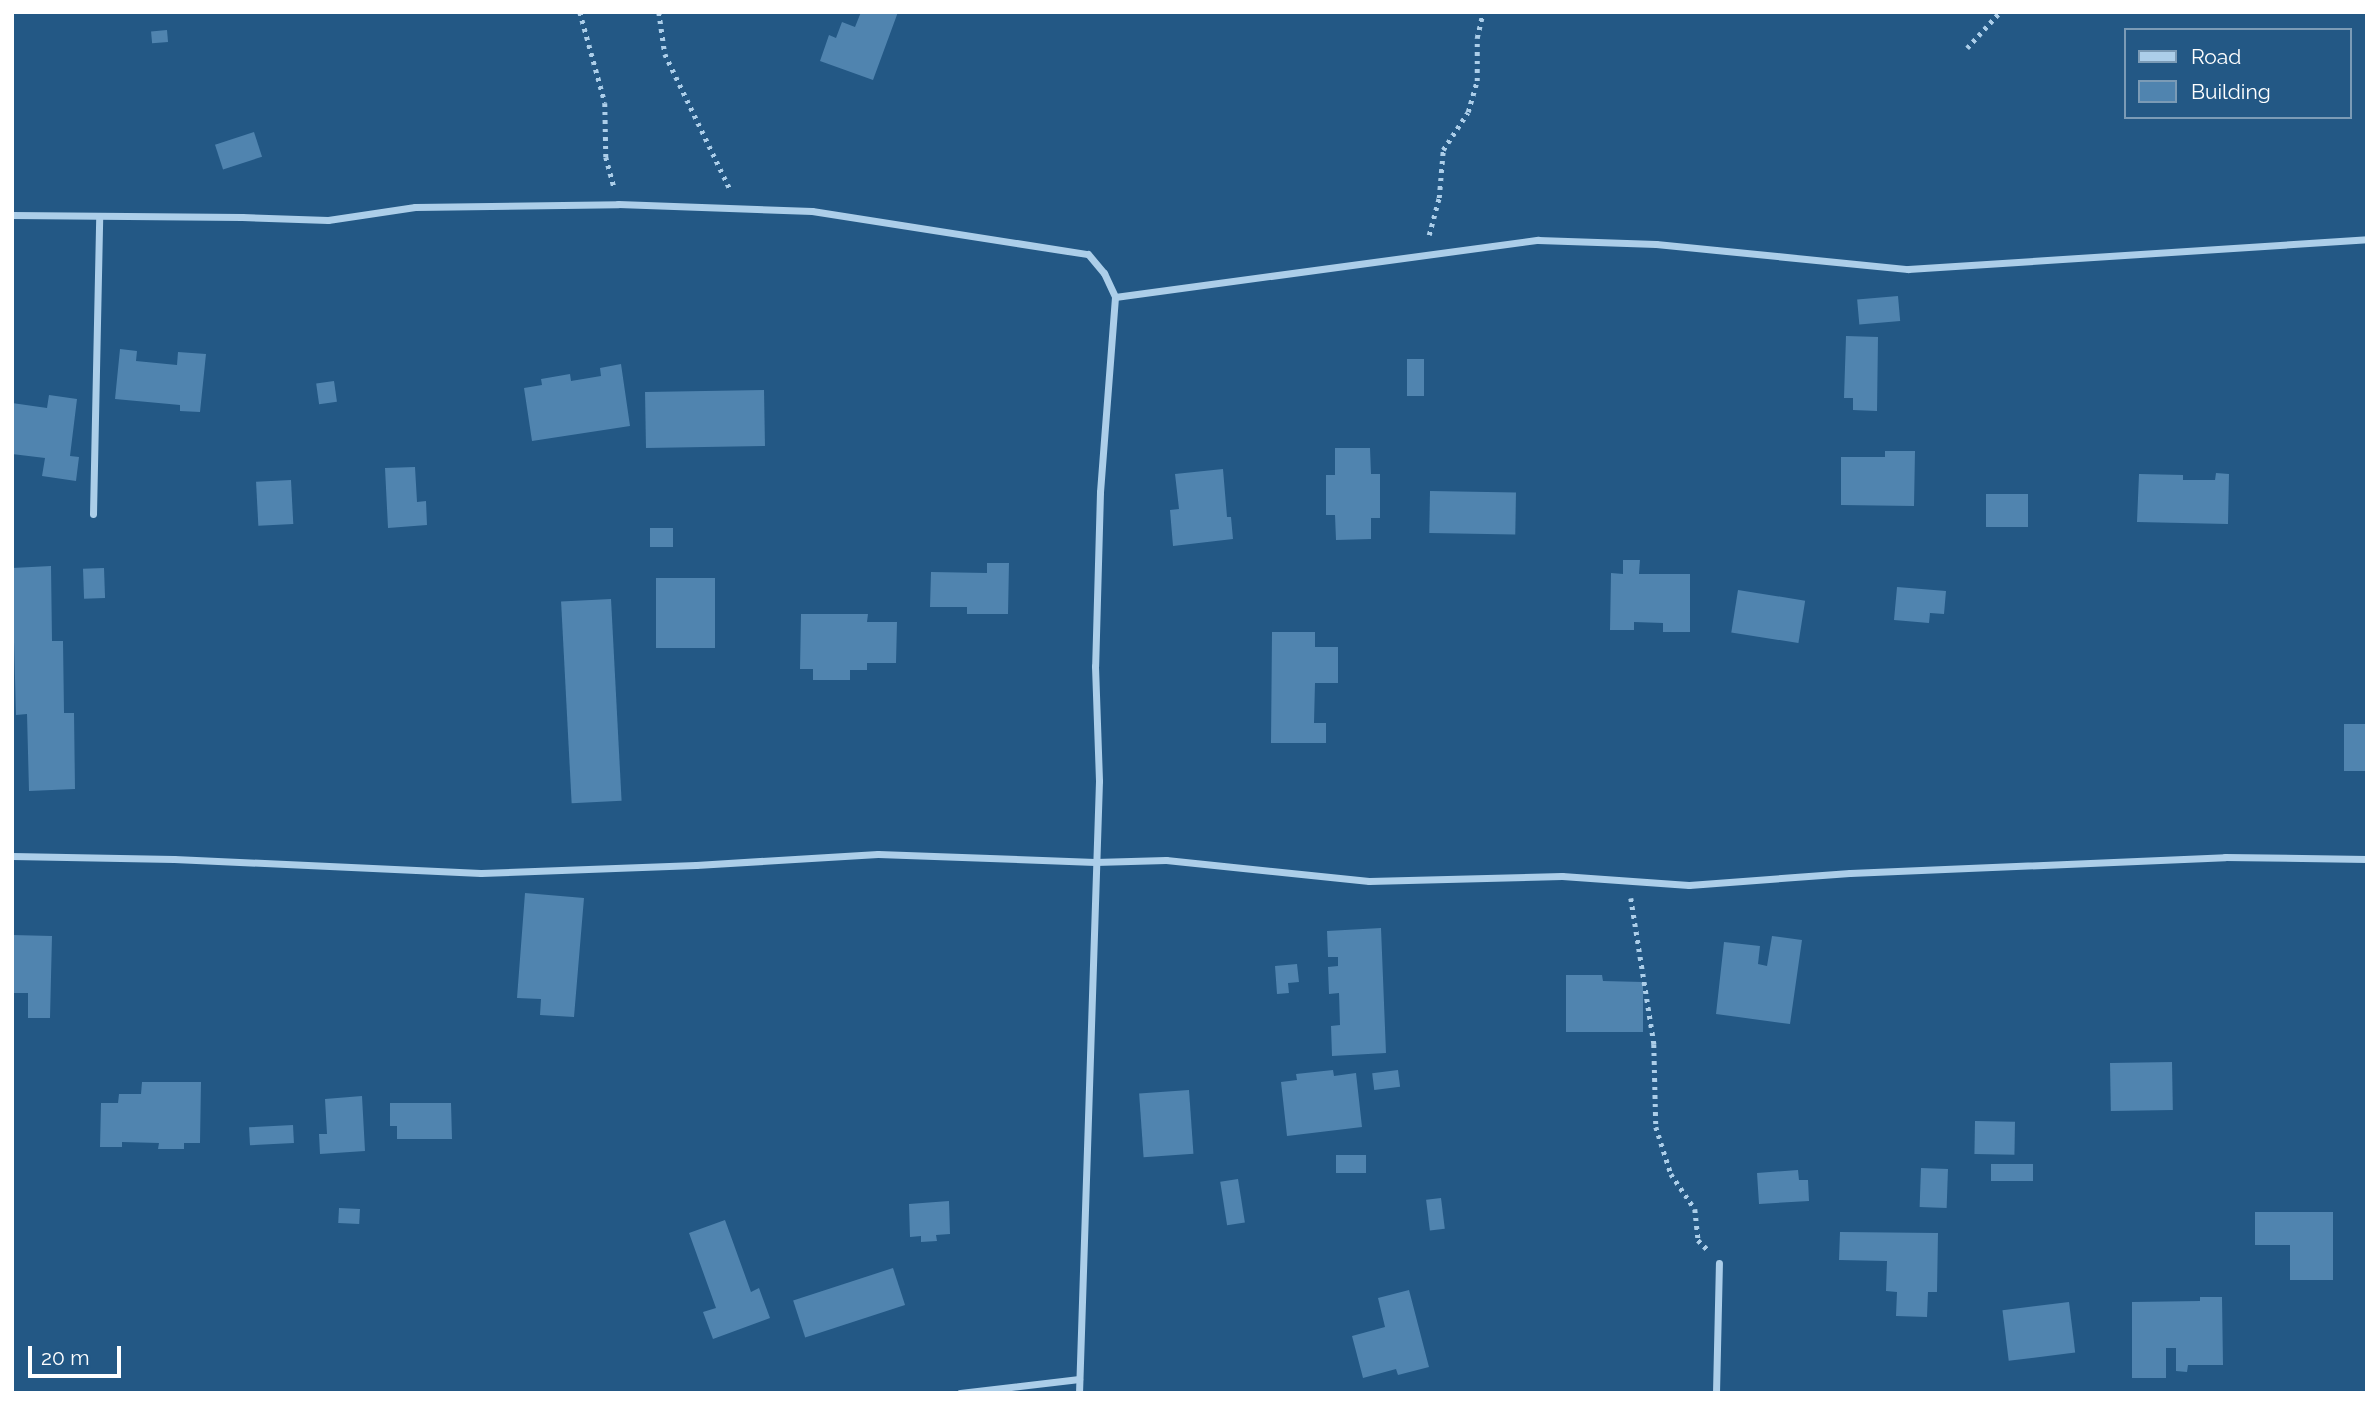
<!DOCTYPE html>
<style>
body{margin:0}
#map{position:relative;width:2379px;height:1405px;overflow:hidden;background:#235885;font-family:Raleway,sans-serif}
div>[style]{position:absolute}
.building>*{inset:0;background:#5084af;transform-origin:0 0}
.path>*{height:4.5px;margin-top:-2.25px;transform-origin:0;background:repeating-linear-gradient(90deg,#accee9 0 3.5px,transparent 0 8.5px)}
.minor>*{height:7px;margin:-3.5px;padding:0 3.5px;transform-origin:3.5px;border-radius:3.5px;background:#accee9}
span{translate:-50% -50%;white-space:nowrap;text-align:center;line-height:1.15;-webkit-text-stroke:5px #235885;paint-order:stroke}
.frame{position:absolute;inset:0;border:14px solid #fff;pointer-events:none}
.legend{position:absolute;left:2124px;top:28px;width:228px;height:91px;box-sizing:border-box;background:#235885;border:2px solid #7b9bb6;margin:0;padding:9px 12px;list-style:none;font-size:21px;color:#fff}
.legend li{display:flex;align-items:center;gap:14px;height:35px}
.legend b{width:35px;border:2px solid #7b9bb6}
.scale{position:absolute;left:28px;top:1346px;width:93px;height:32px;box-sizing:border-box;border:4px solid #fff;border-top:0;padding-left:9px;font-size:21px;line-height:24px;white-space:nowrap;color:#fff;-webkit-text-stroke:5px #235885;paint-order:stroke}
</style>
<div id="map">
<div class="building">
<div style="clip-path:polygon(861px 12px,898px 12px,873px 80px,820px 61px,829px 35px,836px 38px,842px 22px,855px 27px)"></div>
<div style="left:167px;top:30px;width:12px;height:16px;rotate:85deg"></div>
<div style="left:254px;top:132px;width:26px;height:41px;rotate:72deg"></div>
<div style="left:1898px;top:296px;width:25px;height:41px;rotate:85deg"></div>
<div style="clip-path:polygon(1846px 336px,1878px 337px,1877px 411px,1853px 410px,1853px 398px,1844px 398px)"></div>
<div style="clip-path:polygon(120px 349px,137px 351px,136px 361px,177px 365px,178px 352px,206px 354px,200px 412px,180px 411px,180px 405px,115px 399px)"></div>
<div style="left:1407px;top:359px;width:17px;height:37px"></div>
<div style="clip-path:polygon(621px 364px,630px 426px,532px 441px,524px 388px,542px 385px,541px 379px,570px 374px,571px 381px,601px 376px,600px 368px)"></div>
<div style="left:334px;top:381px;width:21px;height:18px;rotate:82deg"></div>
<div style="left:764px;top:390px;width:56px;height:119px;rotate:89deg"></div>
<div style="clip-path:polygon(49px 395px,77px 399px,70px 456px,79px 457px,76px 481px,42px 476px,45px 458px,12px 454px,12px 403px,47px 408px)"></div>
<div style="clip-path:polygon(1335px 448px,1370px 448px,1371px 474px,1380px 474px,1380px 518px,1371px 518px,1371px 539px,1336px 540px,1335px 515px,1326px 515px,1326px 475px,1335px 475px)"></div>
<div style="clip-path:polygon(1885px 451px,1915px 451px,1914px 506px,1841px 505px,1841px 457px,1885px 457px)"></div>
<div style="clip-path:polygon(415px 467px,417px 502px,426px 501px,427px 525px,388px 528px,385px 468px)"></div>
<div style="clip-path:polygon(1223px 469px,1227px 517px,1231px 517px,1233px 539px,1173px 546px,1170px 510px,1179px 509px,1175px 474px)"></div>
<div style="clip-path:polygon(2216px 473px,2229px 474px,2228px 524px,2137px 522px,2139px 474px,2183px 475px,2183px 480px,2215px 480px)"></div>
<div style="left:291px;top:480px;width:44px;height:35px;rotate:87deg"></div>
<div style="left:1430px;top:491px;width:86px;height:42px;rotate:1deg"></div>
<div style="left:1986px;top:494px;width:42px;height:33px"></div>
<div style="left:650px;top:528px;width:23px;height:19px"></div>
<div style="clip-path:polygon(1623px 560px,1640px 560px,1639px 574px,1690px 574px,1690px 632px,1663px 632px,1663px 623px,1634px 622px,1634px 630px,1610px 630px,1611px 573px,1623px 574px)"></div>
<div style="clip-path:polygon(987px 563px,1009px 563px,1008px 614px,967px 614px,967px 607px,930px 607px,931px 572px,987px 573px)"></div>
<div style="clip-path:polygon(51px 566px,52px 641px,63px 641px,64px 713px,74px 713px,75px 789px,29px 791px,27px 714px,16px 715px,12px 568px)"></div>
<div style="left:104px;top:568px;width:30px;height:21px;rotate:88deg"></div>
<div style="left:656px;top:578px;width:59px;height:70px"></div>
<div style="clip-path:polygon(1897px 587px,1946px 591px,1944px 614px,1930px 613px,1929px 623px,1894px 620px)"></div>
<div style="left:1738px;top:590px;width:68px;height:43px;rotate:9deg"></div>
<div style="left:611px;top:599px;width:202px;height:50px;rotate:87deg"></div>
<div style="clip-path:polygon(801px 614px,868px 614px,867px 622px,897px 622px,896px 663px,867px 663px,867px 670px,850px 670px,850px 680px,813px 680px,813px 669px,800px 669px)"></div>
<div style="clip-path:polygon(1272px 632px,1315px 632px,1315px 647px,1338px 647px,1338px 683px,1315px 683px,1314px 723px,1326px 723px,1326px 743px,1271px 743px)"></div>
<div style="left:2367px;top:724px;width:47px;height:23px;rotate:90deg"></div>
<div style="clip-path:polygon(525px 893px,584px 898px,574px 1017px,540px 1015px,541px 999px,517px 998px)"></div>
<div style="clip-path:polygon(1381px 928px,1386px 1053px,1332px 1056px,1331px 1026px,1340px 1025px,1339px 993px,1329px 994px,1328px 967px,1338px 966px,1338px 957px,1328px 957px,1327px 931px)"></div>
<div style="clip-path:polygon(12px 935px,52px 936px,50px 1018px,28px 1018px,28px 993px,12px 993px)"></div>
<div style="clip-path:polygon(1772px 936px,1802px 940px,1790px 1024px,1716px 1014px,1724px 942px,1760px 946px,1758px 964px,1767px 966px)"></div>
<div style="clip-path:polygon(1297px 964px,1299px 982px,1288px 983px,1289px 993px,1277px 994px,1275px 966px)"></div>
<div style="clip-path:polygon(1566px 975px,1602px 975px,1603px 981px,1643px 982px,1643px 1032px,1566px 1032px)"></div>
<div style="left:2172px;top:1062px;width:48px;height:62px;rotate:89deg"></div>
<div style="clip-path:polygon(1333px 1070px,1334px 1076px,1356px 1073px,1362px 1127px,1287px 1136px,1281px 1082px,1297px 1080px,1296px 1074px)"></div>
<div style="left:1398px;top:1070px;width:17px;height:26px;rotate:83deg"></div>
<div style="clip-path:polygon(142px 1082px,201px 1082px,200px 1143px,184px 1143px,184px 1149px,158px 1149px,159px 1143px,122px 1142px,122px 1147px,100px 1147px,101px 1103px,118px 1103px,119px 1094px,141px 1094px)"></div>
<div style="left:1189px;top:1090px;width:64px;height:50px;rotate:86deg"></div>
<div style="clip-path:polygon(362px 1096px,365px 1151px,320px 1154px,319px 1134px,327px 1134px,325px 1099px)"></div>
<div style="clip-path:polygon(390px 1103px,451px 1103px,452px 1139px,397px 1139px,397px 1126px,390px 1126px)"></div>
<div style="left:1975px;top:1121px;width:40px;height:33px;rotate:1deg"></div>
<div style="left:293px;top:1125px;width:18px;height:44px;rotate:87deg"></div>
<div style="left:1336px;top:1155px;width:30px;height:18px"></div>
<div style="left:2033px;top:1164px;width:17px;height:42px;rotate:90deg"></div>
<div style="left:1921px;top:1168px;width:27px;height:39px;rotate:2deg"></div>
<div style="clip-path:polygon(1798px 1170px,1799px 1180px,1808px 1180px,1809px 1201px,1759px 1204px,1757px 1173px)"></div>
<div style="left:1238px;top:1179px;width:44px;height:18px;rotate:81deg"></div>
<div style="left:1441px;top:1198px;width:31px;height:15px;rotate:83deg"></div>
<div style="clip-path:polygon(949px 1201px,950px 1234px,936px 1235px,937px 1241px,921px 1242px,921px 1236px,910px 1237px,909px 1204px)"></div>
<div style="left:339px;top:1208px;width:21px;height:15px;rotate:3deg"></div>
<div style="clip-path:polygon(2255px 1212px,2333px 1212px,2333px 1280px,2290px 1280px,2290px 1245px,2255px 1245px)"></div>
<div style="clip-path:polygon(725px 1220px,751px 1292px,759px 1288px,770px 1318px,713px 1339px,703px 1312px,716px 1308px,689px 1233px)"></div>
<div style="clip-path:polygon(1840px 1232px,1938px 1233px,1937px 1292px,1928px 1292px,1927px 1317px,1896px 1316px,1897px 1292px,1886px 1291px,1887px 1261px,1839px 1260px)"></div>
<div style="left:893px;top:1268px;width:39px;height:105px;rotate:72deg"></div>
<div style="clip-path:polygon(1409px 1290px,1429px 1367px,1398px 1375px,1396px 1369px,1363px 1378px,1352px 1336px,1385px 1327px,1378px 1298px)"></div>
<div style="clip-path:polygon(2200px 1297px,2222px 1297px,2223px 1365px,2188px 1365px,2187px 1372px,2176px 1371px,2176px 1348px,2166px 1348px,2166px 1378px,2132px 1378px,2132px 1302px,2200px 1301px)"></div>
<div style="left:2069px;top:1302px;width:51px;height:67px;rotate:83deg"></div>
</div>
<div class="path">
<div style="left:580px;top:12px;width:94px;rotate:74.6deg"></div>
<div style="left:605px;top:103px;width:54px;rotate:88.9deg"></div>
<div style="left:606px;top:157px;width:30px;rotate:75deg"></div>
<div style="left:659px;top:12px;width:42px;rotate:81.9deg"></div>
<div style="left:665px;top:54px;width:150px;rotate:64.3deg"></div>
<div style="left:1967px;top:48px;width:49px;rotate:-47.5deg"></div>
<div style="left:1429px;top:235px;width:38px;rotate:-75deg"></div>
<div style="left:1439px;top:198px;width:48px;rotate:-85.2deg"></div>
<div style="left:1443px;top:150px;width:45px;rotate:-56.7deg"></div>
<div style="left:1468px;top:112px;width:32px;rotate:-74deg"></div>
<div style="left:1477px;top:81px;width:43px;rotate:-90deg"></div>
<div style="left:1477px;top:38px;width:27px;rotate:-77deg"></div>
<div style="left:1631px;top:898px;width:148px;rotate:81deg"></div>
<div style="left:1654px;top:1044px;width:83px;rotate:88.6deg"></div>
<div style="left:1656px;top:1127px;width:49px;rotate:72.3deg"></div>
<div style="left:1671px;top:1174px;width:42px;rotate:55.6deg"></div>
<div style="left:1695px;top:1209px;width:31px;rotate:84deg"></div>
<div style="left:1698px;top:1240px;width:13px;rotate:45deg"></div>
</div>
<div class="minor">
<div style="left:12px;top:215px;width:230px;rotate:0.5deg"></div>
<div style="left:242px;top:217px;width:86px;rotate:2deg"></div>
<div style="left:328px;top:220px;width:88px;rotate:-8.5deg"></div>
<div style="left:415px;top:207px;width:203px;rotate:-0.8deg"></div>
<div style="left:618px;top:204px;width:194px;rotate:2.1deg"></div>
<div style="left:812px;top:211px;width:279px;rotate:8.9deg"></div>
<div style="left:1088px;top:254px;width:25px;rotate:50deg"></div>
<div style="left:1104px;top:273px;width:26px;rotate:65deg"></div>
<div style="left:1115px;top:297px;width:196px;rotate:94.4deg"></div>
<div style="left:1100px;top:492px;width:174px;rotate:91.6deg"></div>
<div style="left:1095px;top:666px;width:115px;rotate:88deg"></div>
<div style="left:1099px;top:781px;width:612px;rotate:91.87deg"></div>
<div style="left:1115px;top:297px;width:427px;rotate:-7.7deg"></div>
<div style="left:1538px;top:240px;width:118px;rotate:1.9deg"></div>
<div style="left:1656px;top:244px;width:253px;rotate:5.7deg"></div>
<div style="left:1908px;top:269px;width:460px;rotate:-3.7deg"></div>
<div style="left:93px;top:514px;width:298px;rotate:-88.8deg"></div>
<div style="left:12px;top:856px;width:162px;rotate:1.1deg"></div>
<div style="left:174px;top:859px;width:307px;rotate:2.6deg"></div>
<div style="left:481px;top:873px;width:215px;rotate:-2.1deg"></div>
<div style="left:696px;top:865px;width:182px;rotate:-3.5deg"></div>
<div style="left:878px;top:854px;width:217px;rotate:2.1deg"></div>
<div style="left:1095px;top:862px;width:71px;rotate:-1.6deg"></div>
<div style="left:1166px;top:860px;width:204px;rotate:5.9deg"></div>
<div style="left:1369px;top:881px;width:193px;rotate:-1.5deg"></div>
<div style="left:1562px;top:876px;width:127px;rotate:4.1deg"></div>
<div style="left:1689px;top:885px;width:161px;rotate:-4.3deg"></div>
<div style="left:1850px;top:873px;width:375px;rotate:-2.4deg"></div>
<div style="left:2225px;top:857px;width:142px;rotate:0.8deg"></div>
<div style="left:960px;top:1393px;width:120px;rotate:-6.7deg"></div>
<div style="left:1716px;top:1393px;width:130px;rotate:-88.7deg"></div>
</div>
<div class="frame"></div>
<ul class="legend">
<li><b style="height:9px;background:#accee9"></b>Road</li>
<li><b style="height:19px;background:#5084af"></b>Building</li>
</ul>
<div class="scale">20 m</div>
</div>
